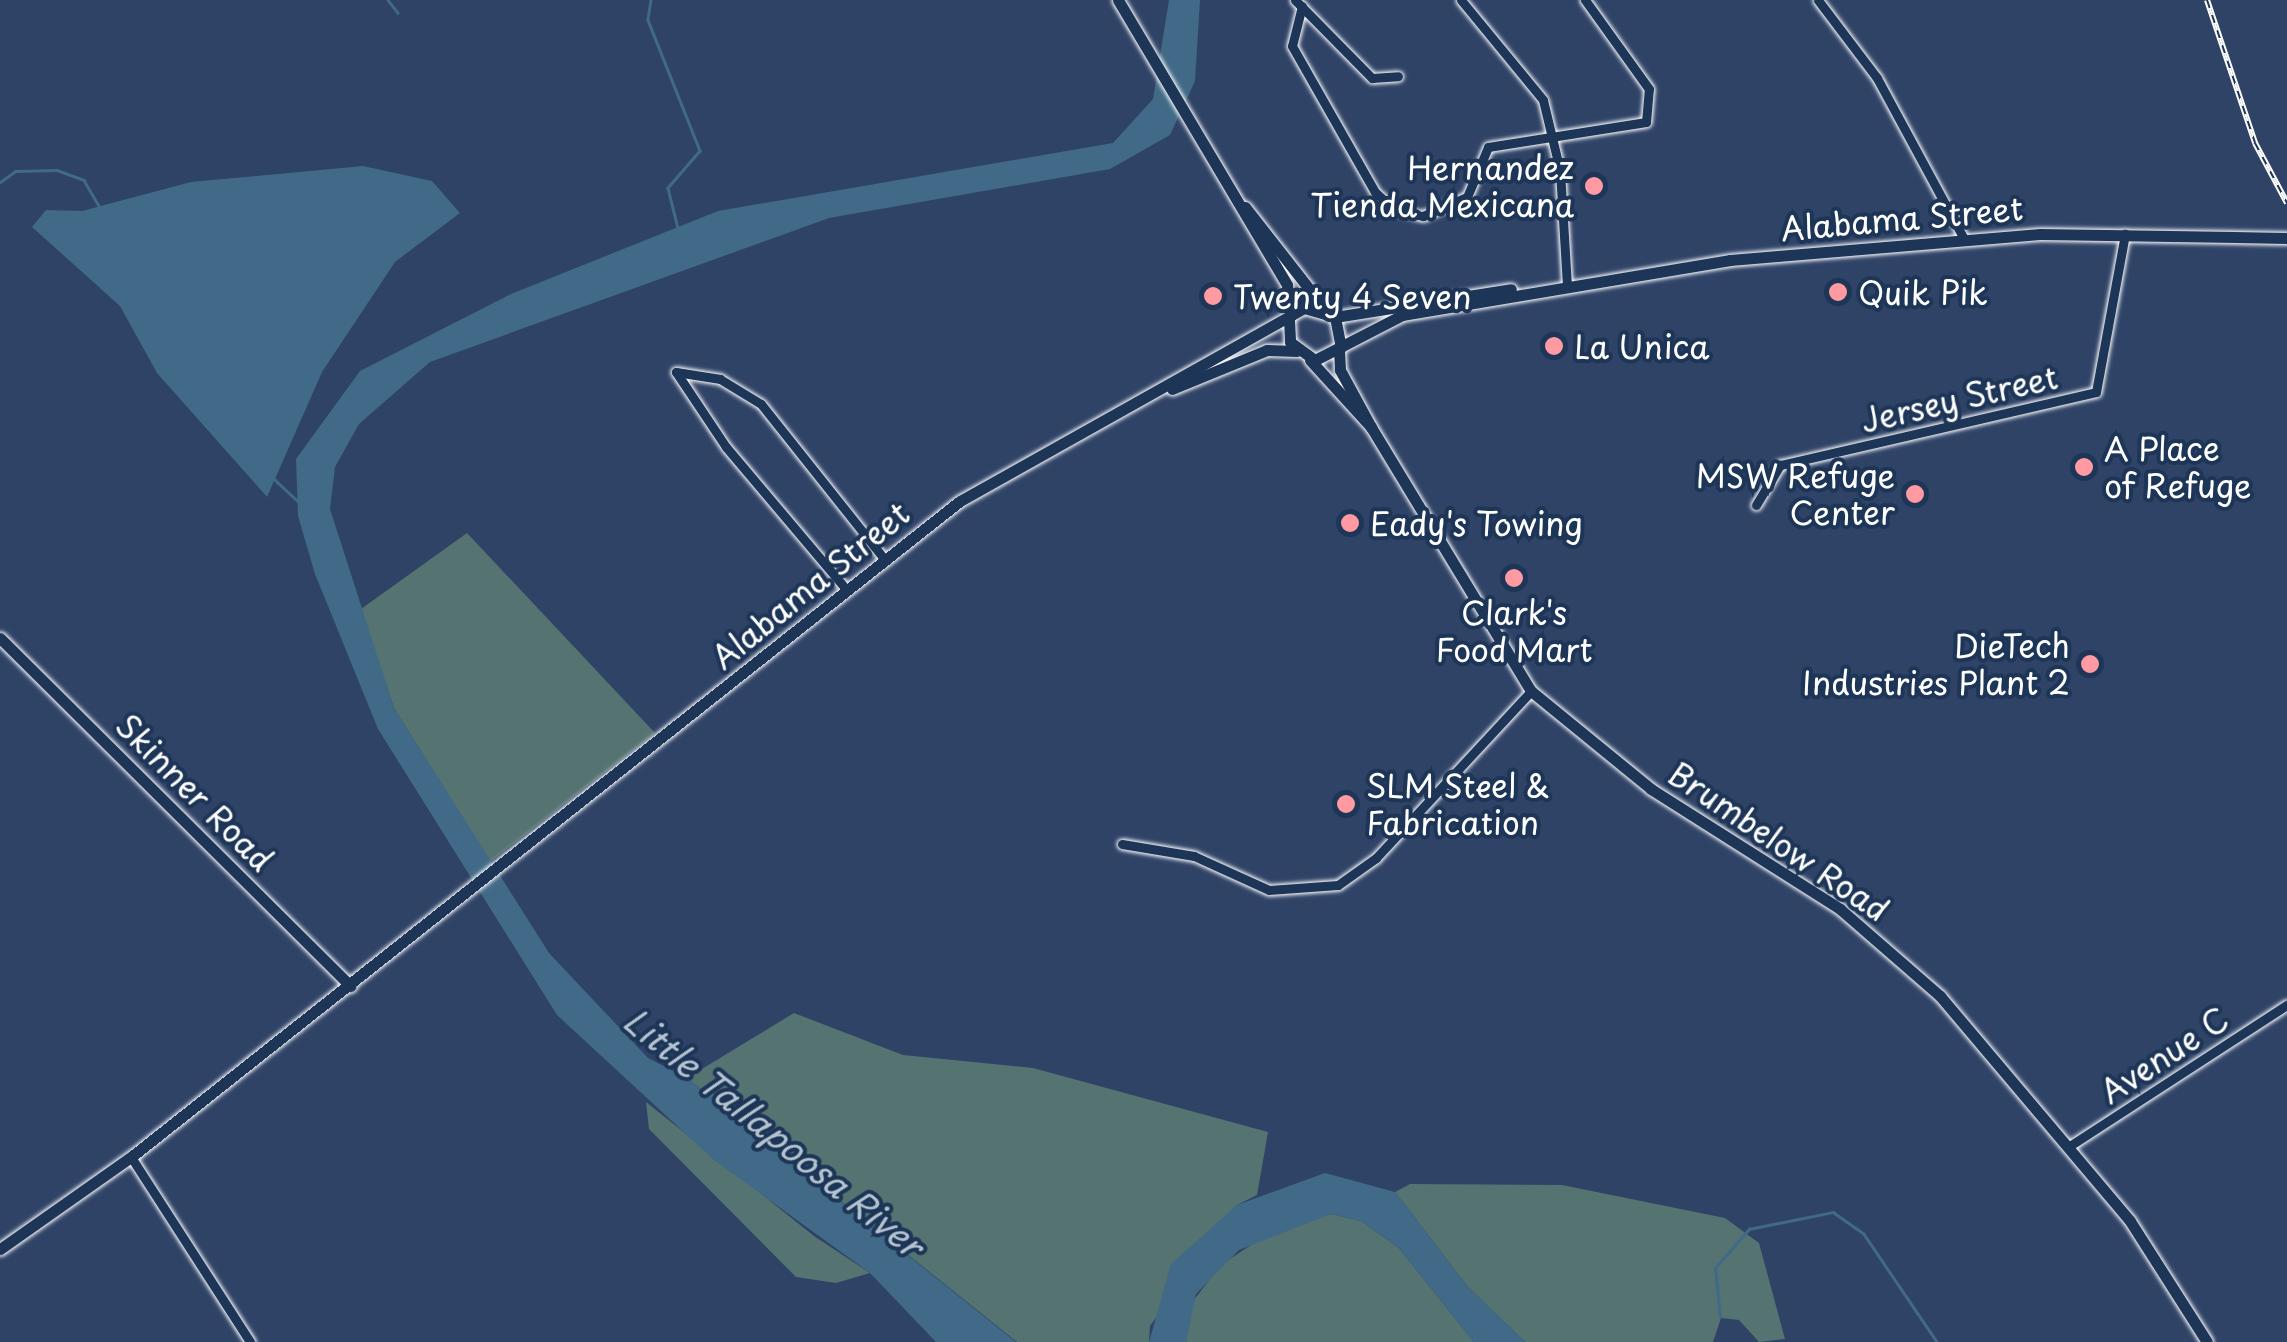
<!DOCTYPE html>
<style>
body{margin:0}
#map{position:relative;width:2287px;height:1342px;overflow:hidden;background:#2f4367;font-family:"Playpen Sans",sans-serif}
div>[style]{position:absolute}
.green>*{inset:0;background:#547371}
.water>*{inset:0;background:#406a87}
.stream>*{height:2.5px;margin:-1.25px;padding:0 1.25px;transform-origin:1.25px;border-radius:1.25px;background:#406a87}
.roads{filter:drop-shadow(0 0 2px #fff) drop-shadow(0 0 2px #fff)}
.street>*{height:9px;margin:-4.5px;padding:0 4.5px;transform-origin:4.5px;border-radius:4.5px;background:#1d3557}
.secondary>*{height:11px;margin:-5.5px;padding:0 5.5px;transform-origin:5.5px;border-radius:5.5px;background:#1d3557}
.rail>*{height:6px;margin-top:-3px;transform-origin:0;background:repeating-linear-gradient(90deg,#1d3557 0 8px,#fff 0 16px);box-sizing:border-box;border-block:2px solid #fff}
.dots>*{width:28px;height:28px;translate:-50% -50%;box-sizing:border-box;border:5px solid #1d3557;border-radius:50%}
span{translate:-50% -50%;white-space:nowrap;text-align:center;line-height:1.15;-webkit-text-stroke:8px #1d3557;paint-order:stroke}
.poi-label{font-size:32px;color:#fff}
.right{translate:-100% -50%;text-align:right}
.left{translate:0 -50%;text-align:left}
.street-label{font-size:32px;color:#fff}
.water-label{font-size:35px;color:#b3c3cf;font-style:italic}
</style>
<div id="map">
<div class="green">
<div style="clip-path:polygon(467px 533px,655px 733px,490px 862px,394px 708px,361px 609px)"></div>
<div style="clip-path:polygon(794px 1013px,903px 1055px,1033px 1068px,1268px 1132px,1257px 1195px,1237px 1205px,1150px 1326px,1149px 1342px,1017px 1342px,687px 1078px)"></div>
<div style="clip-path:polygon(646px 1102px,814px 1236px,870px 1273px,836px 1283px,796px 1277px,649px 1129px)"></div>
<div style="clip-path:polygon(1410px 1184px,1562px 1185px,1725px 1218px,1759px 1243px,1785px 1339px,1759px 1342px,1739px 1320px,1721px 1318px,1713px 1342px,1525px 1342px,1468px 1287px,1395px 1192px)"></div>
<div style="clip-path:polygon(1331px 1214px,1361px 1221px,1399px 1248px,1474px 1342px,1186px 1342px,1193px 1301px,1221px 1265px,1272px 1231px)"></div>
</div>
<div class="water">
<div style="clip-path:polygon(1169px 0,1200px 0,1195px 81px,1170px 135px,1110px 169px,829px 218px,430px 362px,359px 424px,335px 467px,330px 509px,394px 708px,549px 953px,648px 1058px,687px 1078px,1016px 1342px,936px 1342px,870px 1273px,714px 1160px,557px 1015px,378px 729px,315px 574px,298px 516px,296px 459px,360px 371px,511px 294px,718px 211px,1113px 143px,1153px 99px)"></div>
<div style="clip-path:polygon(363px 166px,432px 181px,460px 213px,395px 262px,322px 372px,267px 497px,157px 373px,120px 306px,32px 227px,46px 210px,82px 211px,191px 182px)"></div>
<div style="clip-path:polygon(1325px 1173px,1395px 1192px,1468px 1287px,1525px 1342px,1474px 1342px,1399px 1248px,1361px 1221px,1331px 1214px,1239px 1250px,1196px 1294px,1186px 1342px,1149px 1342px,1171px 1264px,1237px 1205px)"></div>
</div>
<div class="stream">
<div style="left:388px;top:0;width:16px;rotate:52deg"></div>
<div style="left:651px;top:0;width:20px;rotate:99deg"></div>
<div style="left:648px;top:20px;width:141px;rotate:68.3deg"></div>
<div style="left:700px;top:151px;width:49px;rotate:130.9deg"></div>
<div style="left:668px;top:188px;width:41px;rotate:76deg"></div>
<div style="left:0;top:182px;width:19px;rotate:-35deg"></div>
<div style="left:16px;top:171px;width:41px;rotate:-1.4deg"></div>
<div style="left:57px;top:170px;width:29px;rotate:20deg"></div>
<div style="left:84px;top:180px;width:34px;rotate:60deg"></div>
<div style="left:272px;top:477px;width:37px;rotate:43deg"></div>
<div style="left:1720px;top:1317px;width:49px;rotate:-95.8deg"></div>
<div style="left:1715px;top:1268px;width:52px;rotate:-48.9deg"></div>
<div style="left:1749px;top:1229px;width:86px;rotate:-11.4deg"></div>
<div style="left:1833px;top:1212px;width:38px;rotate:35deg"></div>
<div style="left:1864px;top:1234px;width:130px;rotate:55.9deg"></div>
</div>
<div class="roads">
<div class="street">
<div style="left:1295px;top:0;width:110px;rotate:45.4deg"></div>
<div style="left:1372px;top:78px;width:26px;rotate:-4deg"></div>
<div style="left:1461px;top:0;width:129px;rotate:50.6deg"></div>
<div style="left:1543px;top:100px;width:73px;rotate:76.5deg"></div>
<div style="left:1560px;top:171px;width:113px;rotate:86.5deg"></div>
<div style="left:1818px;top:0;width:98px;rotate:52.9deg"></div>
<div style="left:1877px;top:78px;width:181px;rotate:61.6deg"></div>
<div style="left:1302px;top:6px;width:41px;rotate:104deg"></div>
<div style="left:1292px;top:46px;width:168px;rotate:60.4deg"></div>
<div style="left:1375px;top:192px;width:25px;rotate:42deg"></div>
<div style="left:1394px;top:209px;width:30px;rotate:14deg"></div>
<div style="left:1423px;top:216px;width:48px;rotate:-23.4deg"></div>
<div style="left:1467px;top:197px;width:54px;rotate:-67.2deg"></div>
<div style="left:1488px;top:147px;width:160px;rotate:-9deg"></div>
<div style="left:1646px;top:122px;width:33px;rotate:-85deg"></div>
<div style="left:1649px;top:89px;width:110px;rotate:-125.7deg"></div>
<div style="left:676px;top:372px;width:45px;rotate:9deg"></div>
<div style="left:720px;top:379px;width:48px;rotate:31.4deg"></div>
<div style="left:761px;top:404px;width:199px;rotate:51.5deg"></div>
<div style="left:676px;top:372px;width:90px;rotate:56.3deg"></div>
<div style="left:726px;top:447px;width:187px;rotate:49.8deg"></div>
<div style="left:1756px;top:505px;width:47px;rotate:-59deg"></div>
<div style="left:1780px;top:465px;width:324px;rotate:-13deg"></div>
<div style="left:2096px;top:392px;width:161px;rotate:-79.6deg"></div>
<div style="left:1122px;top:844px;width:73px;rotate:9.5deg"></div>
<div style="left:1194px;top:856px;width:82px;rotate:24.4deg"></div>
<div style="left:1269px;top:890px;width:69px;rotate:-4.1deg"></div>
<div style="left:1338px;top:885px;width:47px;rotate:-35.4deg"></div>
<div style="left:1376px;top:858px;width:228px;rotate:-47.1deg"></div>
<div style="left:2068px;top:1147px;width:261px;rotate:-33deg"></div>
<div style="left:131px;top:1157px;width:220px;rotate:57.2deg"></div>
</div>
<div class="secondary">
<div style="left:1118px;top:0;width:331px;rotate:59.3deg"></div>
<div style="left:1287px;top:285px;width:31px;rotate:83deg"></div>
<div style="left:1245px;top:207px;width:130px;rotate:51.9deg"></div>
<div style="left:1335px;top:317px;width:178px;rotate:-9deg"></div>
<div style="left:1289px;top:320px;width:22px;rotate:87deg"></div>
<div style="left:1290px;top:342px;width:31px;rotate:36deg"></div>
<div style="left:1315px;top:360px;width:98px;rotate:-27.3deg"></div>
<div style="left:1402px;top:315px;width:333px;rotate:-9.5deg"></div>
<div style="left:1730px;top:260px;width:311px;rotate:-4.8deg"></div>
<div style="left:2040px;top:234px;width:247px;rotate:0.9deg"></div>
<div style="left:1339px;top:350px;width:20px;rotate:87deg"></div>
<div style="left:1340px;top:370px;width:65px;rotate:61.5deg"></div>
<div style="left:1371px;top:427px;width:309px;rotate:58.8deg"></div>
<div style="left:1531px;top:691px;width:155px;rotate:39.2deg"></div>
<div style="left:1651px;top:789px;width:224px;rotate:32.4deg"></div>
<div style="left:1840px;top:909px;width:133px;rotate:41deg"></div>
<div style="left:1940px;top:996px;width:294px;rotate:49.8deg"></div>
<div style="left:2130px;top:1221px;width:143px;rotate:57.5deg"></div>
<div style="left:1310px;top:360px;width:91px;rotate:47.7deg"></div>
<div style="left:1172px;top:389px;width:103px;rotate:-22.3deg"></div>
<div style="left:1267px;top:350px;width:30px;rotate:2deg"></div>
<div style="left:0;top:638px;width:494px;rotate:44.8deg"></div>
<div style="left:0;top:1249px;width:160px;rotate:-35.1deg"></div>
<div style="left:131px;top:1157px;width:1057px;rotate:-38.36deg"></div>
<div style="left:960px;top:501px;width:394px;rotate:-29.3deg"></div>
<div style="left:1304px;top:308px;width:32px;rotate:16deg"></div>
<div style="left:1335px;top:317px;width:31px;rotate:79deg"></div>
</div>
</div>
<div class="rail">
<div style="left:2207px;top:0;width:151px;rotate:71.4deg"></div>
<div style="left:2255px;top:143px;width:68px;rotate:61.9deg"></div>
</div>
<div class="dots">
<div style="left:1594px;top:186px;background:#ff9aa2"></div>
<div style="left:1838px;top:292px;background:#ff9aa2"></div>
<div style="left:1213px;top:296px;background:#ff9aa2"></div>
<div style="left:1554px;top:346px;background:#ff9aa2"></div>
<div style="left:2084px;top:467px;background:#ff9aa2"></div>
<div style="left:1915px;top:494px;background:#ff9aa2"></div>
<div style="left:1350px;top:523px;background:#ff9aa2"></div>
<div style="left:1514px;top:578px;background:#ff9aa2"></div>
<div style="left:2090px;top:664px;background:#ff9aa2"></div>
<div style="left:1346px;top:804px;background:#ff9aa2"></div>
</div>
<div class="poi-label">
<span class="right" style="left:1574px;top:186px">Hernandez<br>Tienda Mexicana</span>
<span class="left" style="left:1858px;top:292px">Quik Pik</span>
<span class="left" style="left:1233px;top:296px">Twenty 4 Seven</span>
<span class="left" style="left:1574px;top:346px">La Unica</span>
<span class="left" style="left:2104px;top:467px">A Place<br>of Refuge</span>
<span class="right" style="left:1895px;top:494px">MSW Refuge<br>Center</span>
<span class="left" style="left:1370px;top:523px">Eady's Towing</span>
<span style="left:1514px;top:631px">Clark's<br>Food Mart</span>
<span class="right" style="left:2070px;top:664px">DieTech<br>Industries Plant 2</span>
<span class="left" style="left:1366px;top:804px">SLM Steel &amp;<br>Fabrication</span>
</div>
<div class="street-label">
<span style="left:1902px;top:218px;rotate:-5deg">Alabama Street</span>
<span style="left:1959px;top:398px;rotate:-13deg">Jersey Street</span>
<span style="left:810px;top:585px;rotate:-39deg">Alabama Street</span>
<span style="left:195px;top:792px;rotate:45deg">Skinner Road</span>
<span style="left:1779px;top:841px;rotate:34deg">Brumbelow Road</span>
<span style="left:2164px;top:1055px;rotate:-33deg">Avenue C</span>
</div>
<div class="water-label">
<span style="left:774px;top:1132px;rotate:39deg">Little Tallapoosa River</span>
</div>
</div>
